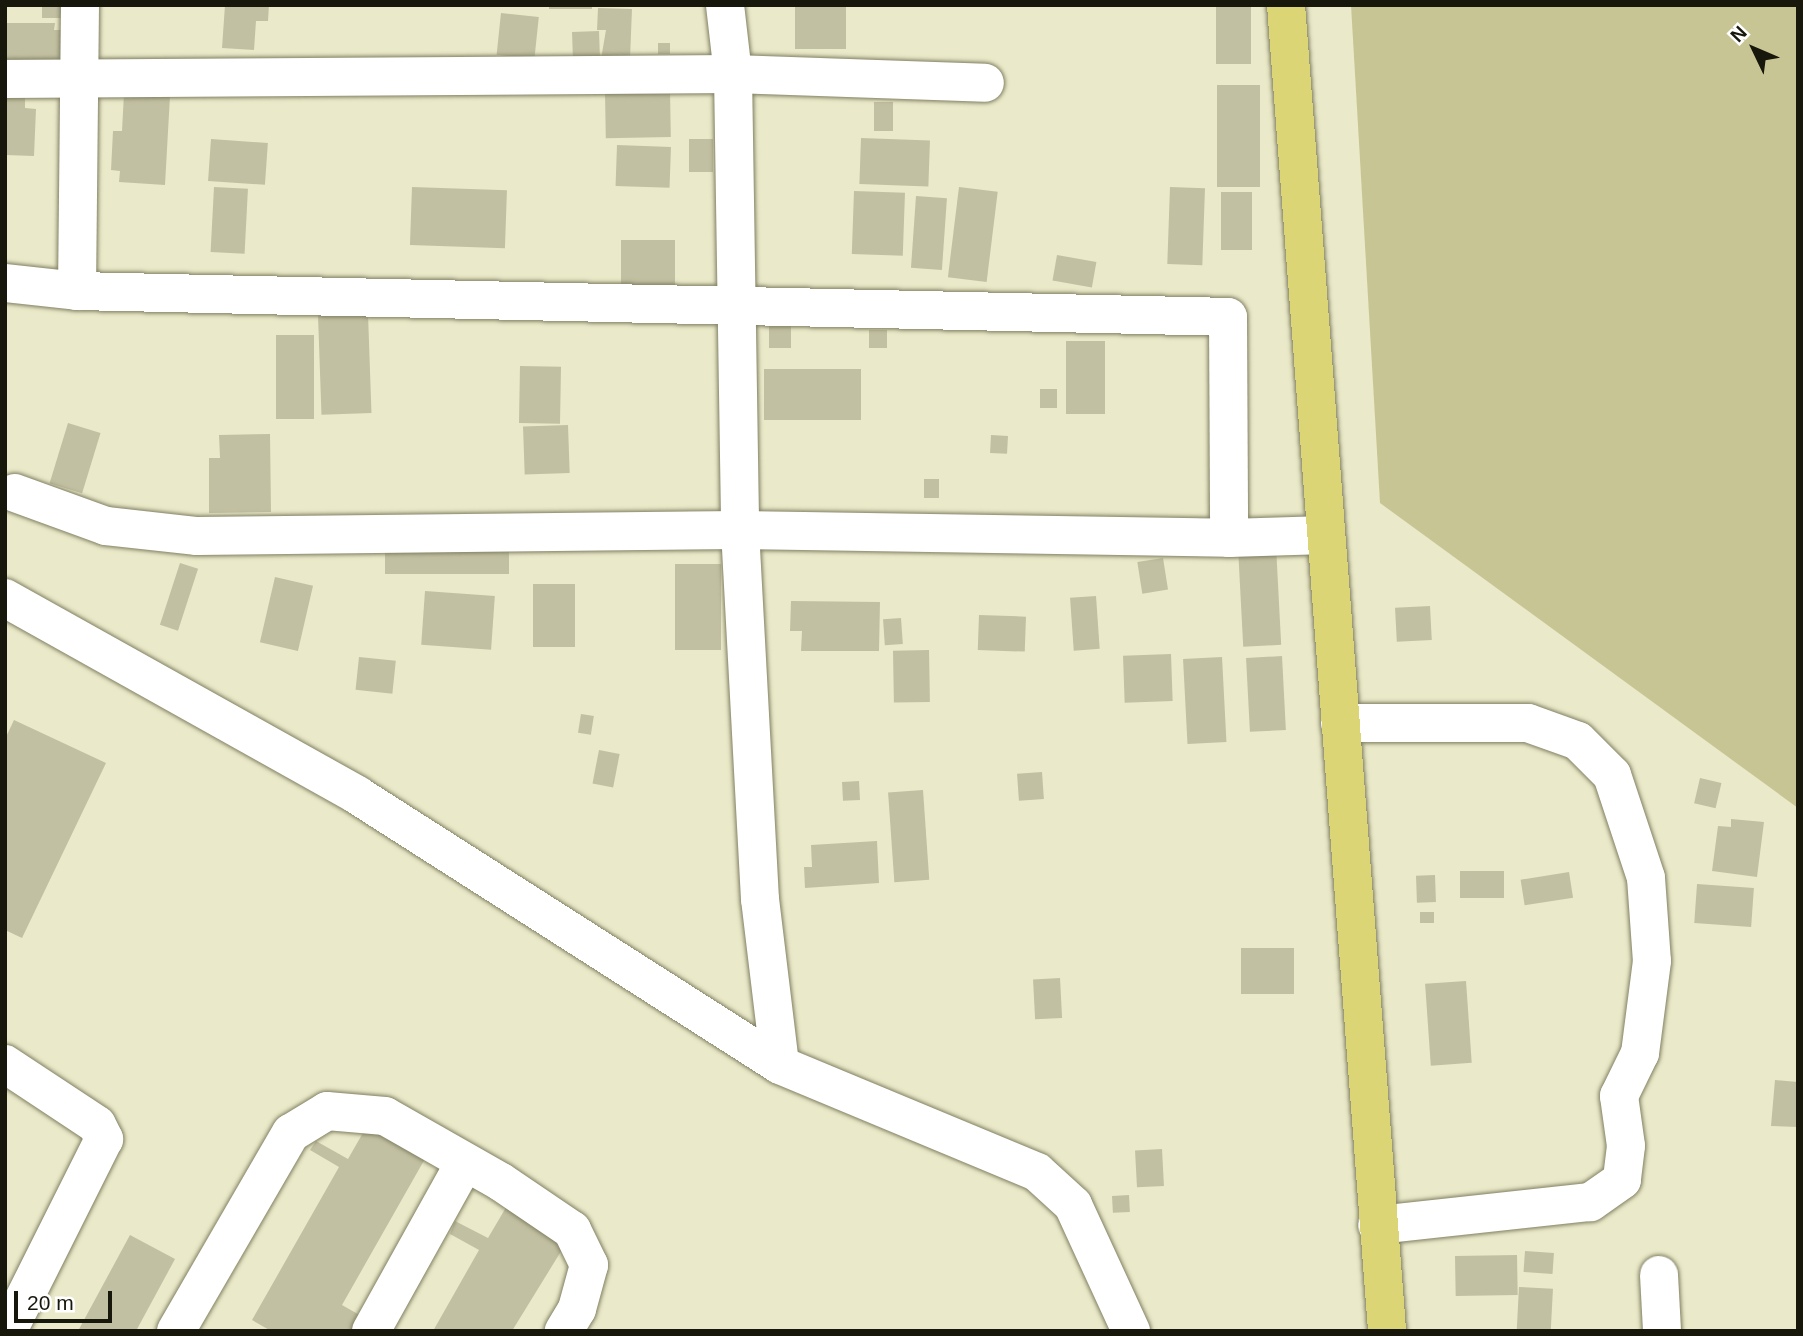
<!DOCTYPE html>
<style>
body{margin:0}
#map{position:relative;width:1803px;height:1336px;overflow:hidden;background:#eae9c9;font-family:Arial,sans-serif}
div>[style]{position:absolute}
.green>*{inset:0;background:#c8c594}
.building>*{inset:0;background:#c2c0a2;transform-origin:0 0}
.roads{filter:drop-shadow(0 0 2px #818063) drop-shadow(0 0 2px #818063)}
.minor>*{height:38px;margin:-19px;padding:0 19px;transform-origin:19px;border-radius:19px;background:#fff}
.highway>*{height:38px;margin:-19px;padding:0 19px;transform-origin:19px;border-radius:19px;background:#dcd576}
span{translate:-50% -50%;white-space:nowrap;text-align:center;line-height:1.15;-webkit-text-stroke:6px #fff;paint-order:stroke}
.frame{position:absolute;inset:0;border:7px solid #18170c;pointer-events:none}
.north{position:absolute;left:1719px;top:14px;width:70px;height:70px;-webkit-text-stroke:5px #fff;paint-order:stroke;rotate:314deg;font-size:19px;font-weight:700;line-height:28px;text-align:center;color:#18170c}
.north::after{content:'';display:block;margin:auto;width:24px;height:32px;background:#18170c;clip-path:polygon(50% 0,100% 100%,50% 72%,0 100%)}
.scale{position:absolute;left:14px;top:1291px;width:98px;height:32px;box-sizing:border-box;border:4px solid #18170c;border-top:0;padding-left:9px;font-size:21px;line-height:24px;white-space:nowrap;color:#18170c;-webkit-text-stroke:5px #fff;paint-order:stroke}
</style>
<div id="map">
<div class="green">
<div style="clip-path:polygon(1351px 5px,1798px 5px,1798px 808px,1380px 503px)"></div>
</div>
<div class="building">
<div style="left:42px;top:5px;width:25px;height:13px"></div>
<div style="clip-path:polygon(225px 5px,269px 5px,268px 21px,256px 21px,254px 50px,222px 48px)"></div>
<div style="left:549px;top:5px;width:43px;height:4px"></div>
<div style="left:795px;top:5px;width:51px;height:44px"></div>
<div style="left:1216px;top:5px;width:35px;height:59px"></div>
<div style="clip-path:polygon(598px 8px,632px 9px,630px 59px,601px 59px,606px 30px,597px 30px)"></div>
<div style="left:501px;top:13px;width:38px;height:42px;rotate:6deg"></div>
<div style="clip-path:polygon(5px 23px,55px 23px,54px 30px,68px 30px,67px 59px,5px 59px)"></div>
<div style="left:599px;top:31px;width:32px;height:27px;rotate:88deg"></div>
<div style="left:658px;top:43px;width:12px;height:11px"></div>
<div style="left:1217px;top:85px;width:43px;height:102px"></div>
<div style="left:670px;top:91px;width:46px;height:65px;rotate:89deg"></div>
<div style="clip-path:polygon(5px 92px,25px 93px,25px 108px,36px 109px,34px 156px,5px 155px)"></div>
<div style="clip-path:polygon(124px 93px,170px 96px,165px 185px,119px 182px,120px 171px,111px 170px,113px 131px,122px 131px)"></div>
<div style="left:874px;top:102px;width:19px;height:29px"></div>
<div style="left:861px;top:138px;width:69px;height:46px;rotate:2deg"></div>
<div style="left:211px;top:139px;width:57px;height:42px;rotate:4deg"></div>
<div style="left:689px;top:139px;width:24px;height:33px"></div>
<div style="left:617px;top:145px;width:54px;height:41px;rotate:2deg"></div>
<div style="left:214px;top:187px;width:34px;height:65px;rotate:3deg"></div>
<div style="left:412px;top:187px;width:95px;height:58px;rotate:2deg"></div>
<div style="left:959px;top:187px;width:39px;height:91px;rotate:7deg"></div>
<div style="left:1170px;top:187px;width:35px;height:77px;rotate:2deg"></div>
<div style="left:854px;top:191px;width:51px;height:63px;rotate:2deg"></div>
<div style="left:1221px;top:192px;width:31px;height:58px"></div>
<div style="left:916px;top:196px;width:31px;height:72px;rotate:4deg"></div>
<div style="left:675px;top:240px;width:52px;height:54px;rotate:90deg"></div>
<div style="left:1057px;top:255px;width:40px;height:26px;rotate:10deg"></div>
<div style="left:368px;top:314px;width:99px;height:50px;rotate:88deg"></div>
<div style="left:769px;top:326px;width:22px;height:22px"></div>
<div style="left:869px;top:330px;width:18px;height:18px"></div>
<div style="left:276px;top:335px;width:38px;height:84px"></div>
<div style="left:1066px;top:341px;width:39px;height:73px"></div>
<div style="left:520px;top:366px;width:41px;height:57px;rotate:1deg"></div>
<div style="left:861px;top:369px;width:51px;height:97px;rotate:90deg"></div>
<div style="left:1040px;top:389px;width:17px;height:19px"></div>
<div style="left:68px;top:423px;width:34px;height:63px;rotate:17deg"></div>
<div style="left:568px;top:425px;width:48px;height:45px;rotate:88deg"></div>
<div style="clip-path:polygon(270px 434px,271px 512px,209px 513px,209px 458px,220px 458px,219px 435px)"></div>
<div style="left:991px;top:435px;width:17px;height:18px;rotate:3deg"></div>
<div style="left:924px;top:479px;width:15px;height:19px"></div>
<div style="left:385px;top:546px;width:124px;height:28px"></div>
<div style="left:1276px;top:546px;width:99px;height:38px;rotate:87deg"></div>
<div style="left:1163px;top:558px;width:32px;height:26px;rotate:81deg"></div>
<div style="left:180px;top:563px;width:19px;height:65px;rotate:18deg"></div>
<div style="left:675px;top:564px;width:46px;height:86px"></div>
<div style="left:275px;top:577px;width:39px;height:67px;rotate:13deg"></div>
<div style="left:533px;top:584px;width:42px;height:63px"></div>
<div style="left:425px;top:591px;width:70px;height:54px;rotate:4deg"></div>
<div style="left:1096px;top:596px;width:53px;height:26px;rotate:86deg"></div>
<div style="clip-path:polygon(791px 601px,880px 602px,879px 651px,801px 651px,802px 631px,790px 631px)"></div>
<div style="left:1430px;top:606px;width:34px;height:35px;rotate:87deg"></div>
<div style="left:979px;top:615px;width:47px;height:35px;rotate:2deg"></div>
<div style="left:901px;top:618px;width:26px;height:18px;rotate:86deg"></div>
<div style="left:929px;top:650px;width:52px;height:36px;rotate:89deg"></div>
<div style="left:1171px;top:654px;width:47px;height:48px;rotate:88deg"></div>
<div style="left:1282px;top:656px;width:74px;height:36px;rotate:87deg"></div>
<div style="left:359px;top:657px;width:37px;height:33px;rotate:6deg"></div>
<div style="left:1222px;top:657px;width:85px;height:39px;rotate:87deg"></div>
<div style="left:581px;top:714px;width:13px;height:19px;rotate:9deg"></div>
<div style="clip-path:polygon(14px 720px,106px 763px,22px 938px,5px 930px,5px 739px)"></div>
<div style="left:599px;top:750px;width:21px;height:34px;rotate:11deg"></div>
<div style="left:1042px;top:772px;width:27px;height:25px;rotate:86deg"></div>
<div style="left:1700px;top:778px;width:22px;height:26px;rotate:13deg"></div>
<div style="left:859px;top:781px;width:19px;height:17px;rotate:87deg"></div>
<div style="left:923px;top:790px;width:90px;height:35px;rotate:86deg"></div>
<div style="clip-path:polygon(1731px 819px,1764px 822px,1757px 877px,1712px 871px,1718px 826px,1731px 827px)"></div>
<div style="clip-path:polygon(877px 841px,879px 883px,805px 888px,804px 867px,812px 867px,811px 845px)"></div>
<div style="left:1504px;top:871px;width:27px;height:44px;rotate:90deg"></div>
<div style="left:1569px;top:872px;width:26px;height:49px;rotate:81deg"></div>
<div style="left:1435px;top:875px;width:27px;height:19px;rotate:88deg"></div>
<div style="left:1697px;top:884px;width:57px;height:39px;rotate:4deg"></div>
<div style="left:1420px;top:912px;width:14px;height:11px"></div>
<div style="left:1241px;top:948px;width:53px;height:46px"></div>
<div style="left:1060px;top:978px;width:40px;height:27px;rotate:87deg"></div>
<div style="left:1466px;top:981px;width:82px;height:41px;rotate:86deg"></div>
<div style="clip-path:polygon(1775px 1080px,1798px 1082px,1798px 1127px,1771px 1126px)"></div>
<div style="clip-path:polygon(368px 1124px,426px 1157px,342px 1305px,370px 1321px,364px 1331px,271px 1331px,252px 1320px,339px 1167px,310px 1150px,316px 1141px,348px 1159px)"></div>
<div style="left:1162px;top:1149px;width:37px;height:27px;rotate:87deg"></div>
<div style="left:1129px;top:1195px;width:17px;height:17px;rotate:87deg"></div>
<div style="clip-path:polygon(508px 1204px,568px 1240px,512px 1331px,433px 1331px,479px 1250px,450px 1234px,455px 1221px,488px 1238px)"></div>
<div style="clip-path:polygon(130px 1235px,175px 1259px,136px 1331px,78px 1331px)"></div>
<div style="left:1525px;top:1251px;width:29px;height:21px;rotate:4deg"></div>
<div style="left:1517px;top:1255px;width:40px;height:62px;rotate:89deg"></div>
<div style="left:1519px;top:1287px;width:34px;height:44px;rotate:3deg"></div>
</div>
<div class="roads">
<div class="minor">
<div style="left:725px;top:5px;width:69px;rotate:83.4deg"></div>
<div style="left:733px;top:74px;width:456px;rotate:89.1deg"></div>
<div style="left:740px;top:530px;width:370px;rotate:86.9deg"></div>
<div style="left:760px;top:899px;width:167px;rotate:83.1deg"></div>
<div style="left:5px;top:79px;width:728px;rotate:-0.39deg"></div>
<div style="left:733px;top:74px;width:252px;rotate:2deg"></div>
<div style="left:5px;top:283px;width:72px;rotate:6.3deg"></div>
<div style="left:77px;top:291px;width:1151px;rotate:1.29deg"></div>
<div style="left:1228px;top:317px;width:221px;rotate:89.7deg"></div>
<div style="left:77px;top:291px;width:286px;rotate:-89.4deg"></div>
<div style="left:15px;top:493px;width:97px;rotate:19.9deg"></div>
<div style="left:106px;top:526px;width:92px;rotate:6.3deg"></div>
<div style="left:197px;top:536px;width:543px;rotate:-0.63deg"></div>
<div style="left:740px;top:530px;width:489px;rotate:0.9deg"></div>
<div style="left:1229px;top:538px;width:97px;rotate:-1.8deg"></div>
<div style="left:5px;top:598px;width:403px;rotate:29.2deg"></div>
<div style="left:357px;top:795px;width:502px;rotate:32.55deg"></div>
<div style="left:780px;top:1065px;width:278px;rotate:22.6deg"></div>
<div style="left:1037px;top:1172px;width:49px;rotate:42.5deg"></div>
<div style="left:1073px;top:1205px;width:139px;rotate:65.3deg"></div>
<div style="left:1340px;top:723px;width:188px"></div>
<div style="left:1528px;top:723px;width:53px;rotate:19.8deg"></div>
<div style="left:1578px;top:741px;width:48px;rotate:45deg"></div>
<div style="left:1612px;top:775px;width:108px;rotate:71.7deg"></div>
<div style="left:1646px;top:878px;width:83px;rotate:85.9deg"></div>
<div style="left:1652px;top:961px;width:93px;rotate:97.4deg"></div>
<div style="left:1640px;top:1053px;width:48px;rotate:116deg"></div>
<div style="left:1619px;top:1096px;width:50px;rotate:82deg"></div>
<div style="left:1626px;top:1146px;width:34px;rotate:97deg"></div>
<div style="left:1622px;top:1180px;width:39px;rotate:145deg"></div>
<div style="left:1590px;top:1202px;width:214px;rotate:173.8deg"></div>
<div style="left:5px;top:1064px;width:110px;rotate:33.5deg"></div>
<div style="left:97px;top:1125px;width:16px;rotate:63deg"></div>
<div style="left:104px;top:1139px;width:215px;rotate:116.6deg"></div>
<div style="left:1659px;top:1275px;width:56px;rotate:86.9deg"></div>
<div style="left:176px;top:1331px;width:229px;rotate:-59.9deg"></div>
<div style="left:291px;top:1133px;width:42px;rotate:-31.4deg"></div>
<div style="left:327px;top:1111px;width:58px;rotate:4.9deg"></div>
<div style="left:385px;top:1116px;width:133px;rotate:29.6deg"></div>
<div style="left:501px;top:1182px;width:86px;rotate:34.1deg"></div>
<div style="left:572px;top:1230px;width:39px;rotate:64deg"></div>
<div style="left:589px;top:1265px;width:46px;rotate:105.3deg"></div>
<div style="left:577px;top:1309px;width:26px;rotate:121deg"></div>
<div style="left:371px;top:1331px;width:193px;rotate:-60.9deg"></div>
</div>
<div class="highway">
<div style="left:1286px;top:5px;width:1330px;rotate:85.64deg"></div>
</div>
</div>
<div class="frame"></div>
<div class="north">N</div>
<div class="scale">20 m</div>
</div>
